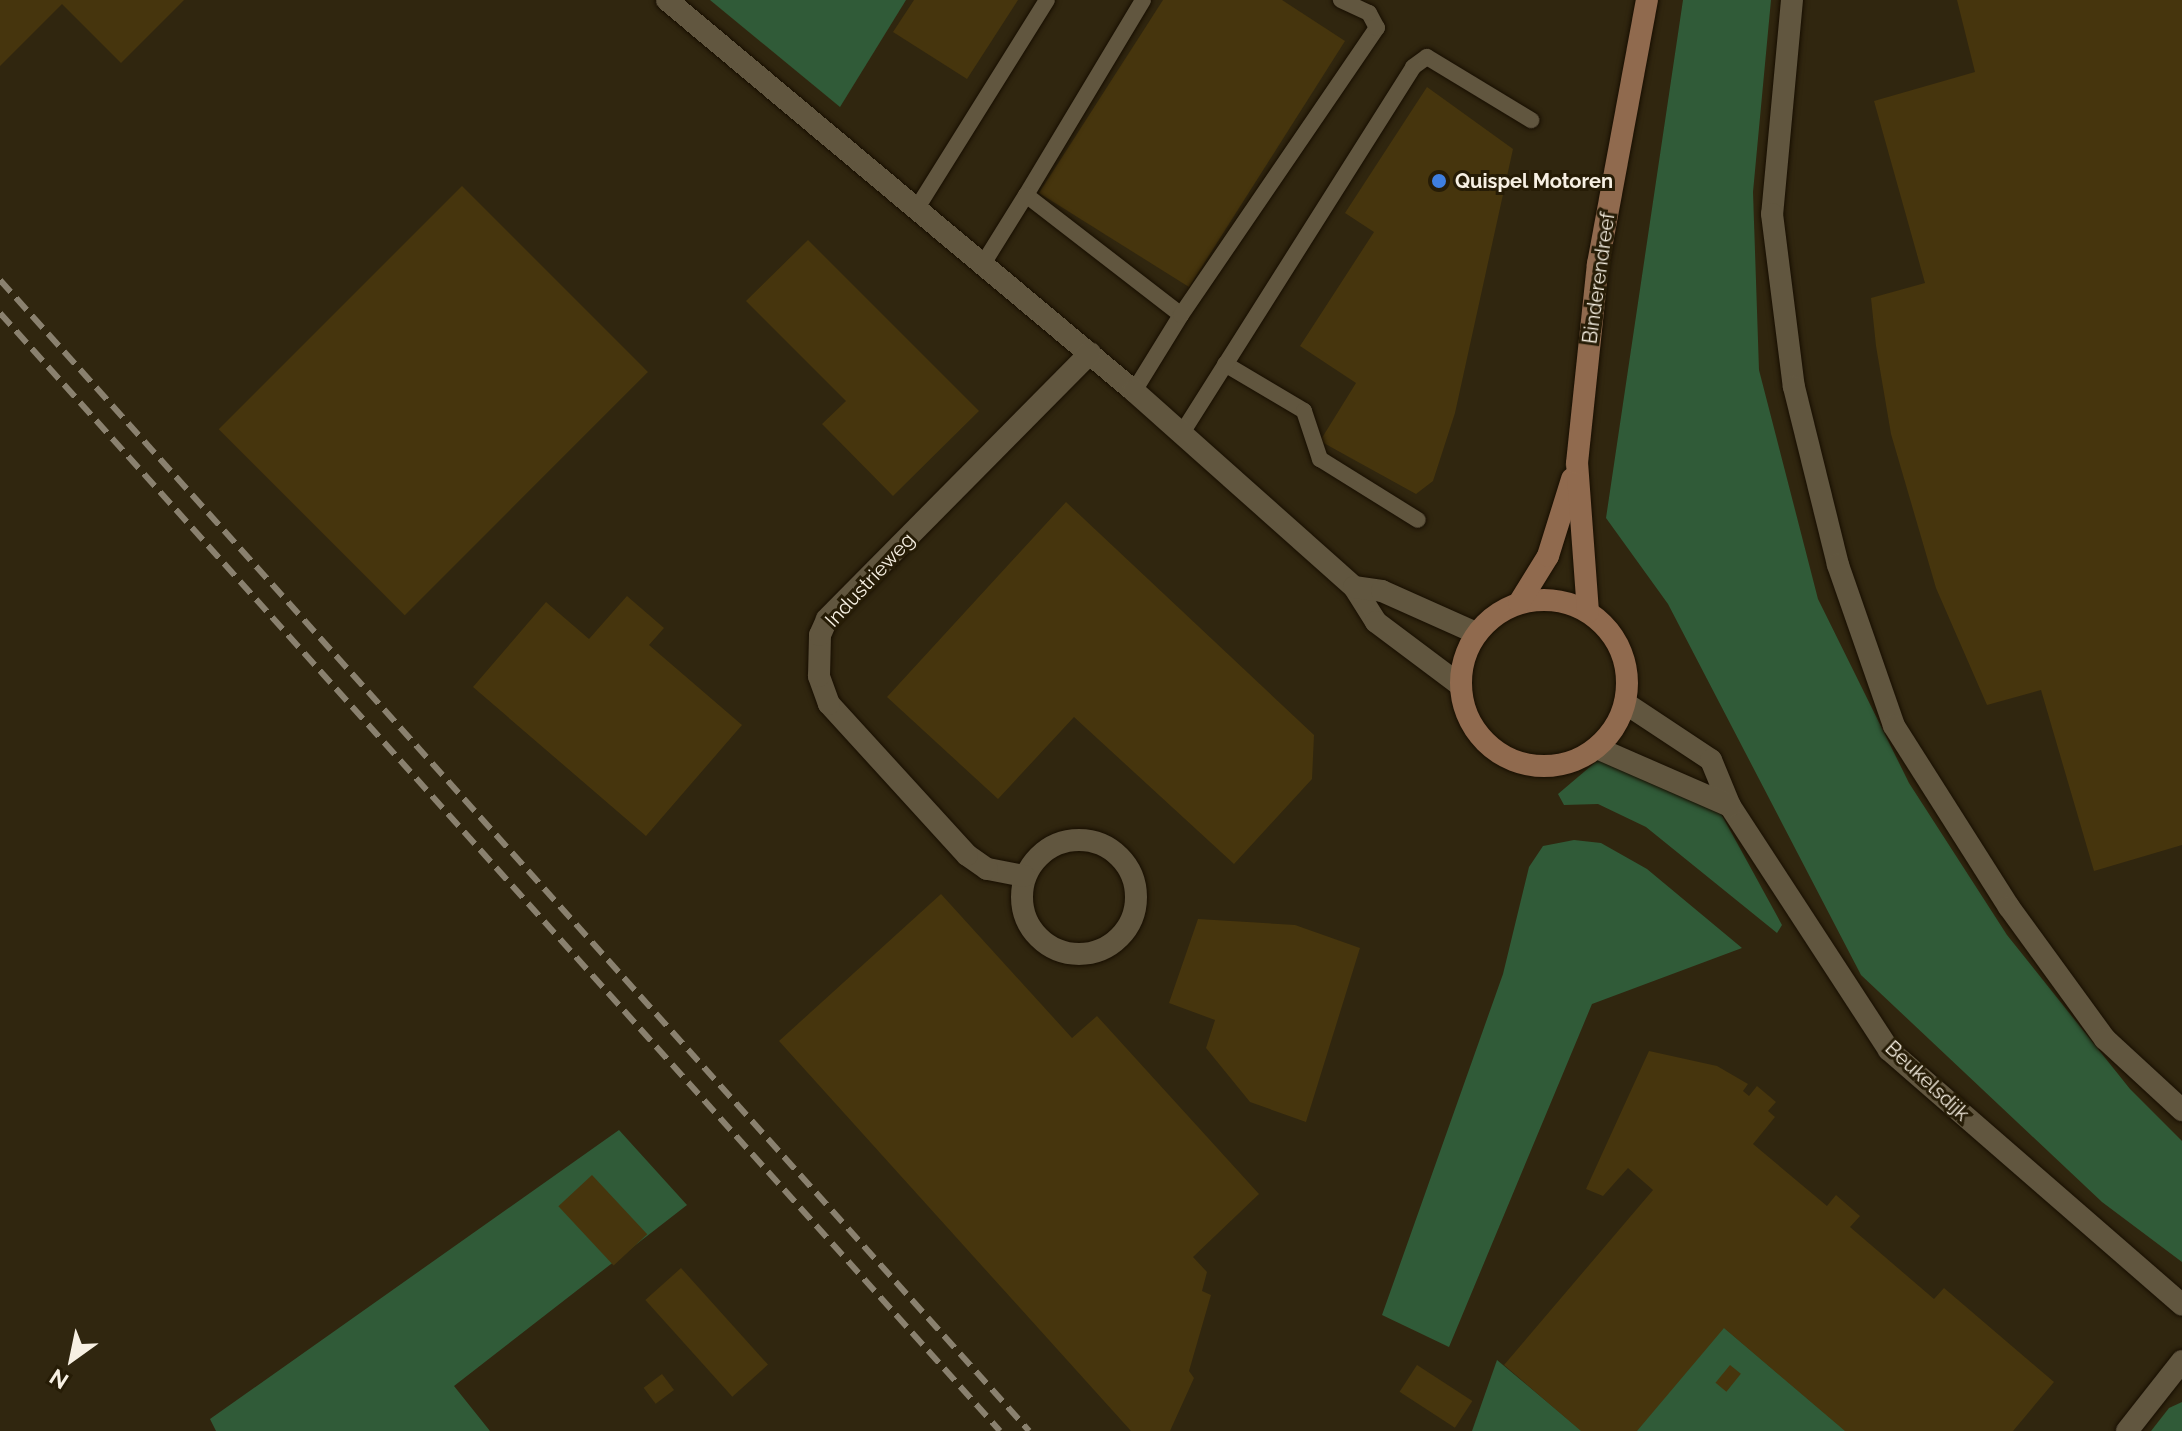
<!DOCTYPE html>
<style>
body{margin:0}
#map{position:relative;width:2182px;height:1431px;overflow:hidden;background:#30260f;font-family:Raleway,sans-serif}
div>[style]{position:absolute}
.green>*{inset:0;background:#305b38}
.building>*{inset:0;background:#46350d;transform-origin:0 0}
.roads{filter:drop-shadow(0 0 2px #170e00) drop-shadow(0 0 2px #170e00)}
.service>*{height:16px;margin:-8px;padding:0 8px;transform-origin:8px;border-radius:8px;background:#61563f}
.minor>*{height:22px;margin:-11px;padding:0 11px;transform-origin:11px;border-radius:11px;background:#61563f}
.minor>.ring{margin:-11px;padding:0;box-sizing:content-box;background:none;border:22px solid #61563f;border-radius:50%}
.secondary>*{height:22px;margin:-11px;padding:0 11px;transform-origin:11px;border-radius:11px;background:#906a4e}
.secondary>.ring{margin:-11px;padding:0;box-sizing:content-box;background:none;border:22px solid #906a4e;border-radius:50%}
.rail>*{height:6px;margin-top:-3px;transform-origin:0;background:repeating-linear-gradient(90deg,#8a816f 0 16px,transparent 0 24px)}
.dots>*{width:22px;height:22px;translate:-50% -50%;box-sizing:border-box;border:4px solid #261c06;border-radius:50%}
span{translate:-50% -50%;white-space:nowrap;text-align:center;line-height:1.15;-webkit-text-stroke:6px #261c06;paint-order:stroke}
.poi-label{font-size:20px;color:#f7f0e3;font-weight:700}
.left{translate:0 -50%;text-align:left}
.street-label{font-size:20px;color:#f7f0e3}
.north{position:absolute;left:32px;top:1319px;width:80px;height:80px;-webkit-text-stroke:6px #261c06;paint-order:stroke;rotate:213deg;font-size:22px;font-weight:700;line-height:32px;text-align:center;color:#f7f0e3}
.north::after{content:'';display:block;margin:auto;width:28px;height:36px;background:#f7f0e3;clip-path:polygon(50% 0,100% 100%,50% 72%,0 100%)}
</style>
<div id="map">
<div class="green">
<div style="clip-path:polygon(710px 0,906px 0,840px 107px)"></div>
<div style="clip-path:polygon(1683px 0,1771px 0,1753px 192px,1759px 370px,1818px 599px,1909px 783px,2007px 935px,2130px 1089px,2182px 1141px,2182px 1262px,2102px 1202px,1861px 975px,1668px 604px,1606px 518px)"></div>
<div style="clip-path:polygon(1598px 760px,1719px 810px,1782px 925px,1777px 933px,1646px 827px,1598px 804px,1564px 805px,1558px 794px)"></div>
<div style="clip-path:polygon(1574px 840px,1601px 843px,1647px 869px,1742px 948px,1592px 1004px,1449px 1347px,1382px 1315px,1503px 974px,1529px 867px,1543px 846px)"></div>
<div style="clip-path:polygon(619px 1130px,687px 1205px,454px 1386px,490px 1431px,216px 1431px,210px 1419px)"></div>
<div style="clip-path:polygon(1721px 1325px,1846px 1431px,1632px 1431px)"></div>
<div style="clip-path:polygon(1497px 1360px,1582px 1431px,1472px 1431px)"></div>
<div style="clip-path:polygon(2182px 1402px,2182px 1431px,2151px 1431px,2169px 1408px)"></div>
</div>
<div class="building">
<div style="clip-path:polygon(0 0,184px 0,121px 63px,62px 4px,0 66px)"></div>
<div style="clip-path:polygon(914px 0,1018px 0,967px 79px,893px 32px)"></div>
<div style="clip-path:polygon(1163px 0,1282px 0,1345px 41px,1189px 287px,1039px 193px)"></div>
<div style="clip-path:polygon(1957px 0,2182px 0,2182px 845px,2094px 871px,2041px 690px,1987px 705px,1936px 588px,1891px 434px,1876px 346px,1871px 298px,1925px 283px,1874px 101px,1975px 72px)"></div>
<div style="clip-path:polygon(1427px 87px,1513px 149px,1455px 413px,1433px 481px,1416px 494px,1320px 441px,1356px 383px,1300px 346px,1374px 232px,1345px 213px)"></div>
<div style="left:462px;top:186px;width:263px;height:344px;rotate:45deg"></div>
<div style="clip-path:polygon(808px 240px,979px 411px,893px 496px,822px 424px,846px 401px,746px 301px)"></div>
<div style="clip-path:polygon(1066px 502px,1314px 735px,1312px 779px,1234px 864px,1074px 717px,998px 799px,887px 697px)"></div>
<div style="clip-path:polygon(627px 596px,664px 628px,649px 645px,742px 725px,646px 836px,473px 687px,546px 602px,589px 639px)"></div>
<div style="clip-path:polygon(941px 894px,1072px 1038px,1097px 1016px,1259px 1194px,1193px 1257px,1207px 1272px,1202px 1291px,1211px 1295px,1189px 1371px,1194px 1378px,1170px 1431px,1131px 1431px,779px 1041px)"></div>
<div style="clip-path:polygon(1198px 919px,1295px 925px,1360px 948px,1306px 1122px,1250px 1102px,1206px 1048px,1215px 1020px,1169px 1003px)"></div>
<div style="clip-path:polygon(1649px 1051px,1717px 1066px,1748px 1084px,1743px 1091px,1749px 1096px,1757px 1086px,1776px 1102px,1768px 1111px,1775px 1117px,1753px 1144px,1827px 1206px,1836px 1195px,1860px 1216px,1850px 1227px,1934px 1299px,1944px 1288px,2054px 1382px,2013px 1431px,1845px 1431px,1724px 1328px,1637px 1431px,1581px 1431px,1504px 1365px,1653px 1190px,1628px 1168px,1603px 1196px,1586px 1189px)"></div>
<div style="left:592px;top:1175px;width:81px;height:46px;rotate:47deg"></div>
<div style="left:681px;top:1268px;width:130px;height:48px;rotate:48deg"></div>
<div style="left:1417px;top:1365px;width:66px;height:32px;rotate:33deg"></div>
<div style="left:1730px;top:1365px;width:14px;height:23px;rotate:39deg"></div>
<div style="left:662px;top:1374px;width:20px;height:23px;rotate:53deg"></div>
</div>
<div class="roads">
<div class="service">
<div style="left:1026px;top:195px;width:227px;rotate:-59deg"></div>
<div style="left:917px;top:208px;width:245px;rotate:-58deg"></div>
<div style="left:983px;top:264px;width:81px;rotate:-58.1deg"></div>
<div style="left:1026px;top:195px;width:196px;rotate:37.7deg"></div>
<div style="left:1181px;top:315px;width:89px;rotate:121.7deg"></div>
<div style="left:1181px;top:315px;width:348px;rotate:-55.7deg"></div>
<div style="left:1377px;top:28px;width:17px;rotate:-118deg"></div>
<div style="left:1369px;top:13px;width:31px;rotate:-155deg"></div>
<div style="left:1225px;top:364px;width:92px;rotate:30.7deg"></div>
<div style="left:1304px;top:411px;width:51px;rotate:71.6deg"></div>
<div style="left:1320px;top:459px;width:115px;rotate:31.9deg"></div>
<div style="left:1182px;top:433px;width:433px;rotate:-57.7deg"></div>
<div style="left:1413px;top:67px;width:17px;rotate:-36deg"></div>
<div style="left:1427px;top:57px;width:122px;rotate:31.2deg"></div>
</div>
<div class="minor">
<div style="left:667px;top:0;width:609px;rotate:39.94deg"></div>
<div style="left:1134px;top:391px;width:295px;rotate:41.7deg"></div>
<div style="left:1354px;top:587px;width:41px;rotate:57.8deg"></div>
<div style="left:1376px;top:622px;width:105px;rotate:36.9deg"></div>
<div style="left:1792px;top:0;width:215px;rotate:95.3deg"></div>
<div style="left:1772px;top:214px;width:174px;rotate:82.8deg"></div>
<div style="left:1794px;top:387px;width:183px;rotate:76.1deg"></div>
<div style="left:1838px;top:565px;width:170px;rotate:70.8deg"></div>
<div style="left:1894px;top:726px;width:214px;rotate:57.6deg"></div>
<div style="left:2009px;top:907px;width:163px;rotate:54deg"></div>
<div style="left:2105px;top:1039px;width:105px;rotate:42.7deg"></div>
<div style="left:1354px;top:587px;width:28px;rotate:8deg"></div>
<div style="left:1382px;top:591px;width:103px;rotate:24.1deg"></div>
<div style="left:1625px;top:703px;width:103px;rotate:33.5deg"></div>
<div style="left:1711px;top:760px;width:50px;rotate:67.6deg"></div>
<div style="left:1730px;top:806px;width:291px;rotate:56.9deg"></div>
<div style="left:1889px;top:1050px;width:388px;rotate:41deg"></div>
<div style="left:1597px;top:748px;width:145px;rotate:23.6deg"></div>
<div class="ring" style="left:1022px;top:840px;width:92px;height:92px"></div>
<div style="left:1024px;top:876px;width:38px;rotate:-169deg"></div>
<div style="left:987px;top:869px;width:24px;rotate:-145deg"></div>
<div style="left:967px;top:855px;width:205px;rotate:-132.4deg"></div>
<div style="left:829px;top:704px;width:30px;rotate:-110deg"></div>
<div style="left:819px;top:676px;width:41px;rotate:-88.6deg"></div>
<div style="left:820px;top:635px;width:17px;rotate:-66deg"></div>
<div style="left:827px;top:619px;width:374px;rotate:-45.3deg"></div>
<div style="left:2127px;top:1431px;width:89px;rotate:-51.8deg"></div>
</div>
<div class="secondary">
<div class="ring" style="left:1461px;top:600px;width:144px;height:144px"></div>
<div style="left:1519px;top:603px;width:55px;rotate:-58.3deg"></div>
<div style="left:1548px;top:556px;width:81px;rotate:-72.7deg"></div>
<div style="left:1588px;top:612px;width:149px;rotate:-94.2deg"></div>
<div style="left:1577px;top:463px;width:200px;rotate:-84deg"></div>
<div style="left:1598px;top:264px;width:269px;rotate:-79.5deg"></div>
</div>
</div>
<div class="rail">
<div style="left:0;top:280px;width:1544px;rotate:48.2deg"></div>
<div style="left:0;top:313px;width:1500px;rotate:48.19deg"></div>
</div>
<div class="dots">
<div style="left:1439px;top:181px;background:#3f7fe0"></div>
</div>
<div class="poi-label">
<span class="left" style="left:1455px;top:181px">Quispel Motoren</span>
</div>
<div class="street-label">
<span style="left:1599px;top:278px;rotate:-82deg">Binderendreef</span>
<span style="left:870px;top:580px;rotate:-47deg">Industrieweg</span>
<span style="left:1927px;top:1081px;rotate:43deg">Beukelsdijk</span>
</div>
<div class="north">N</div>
</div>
